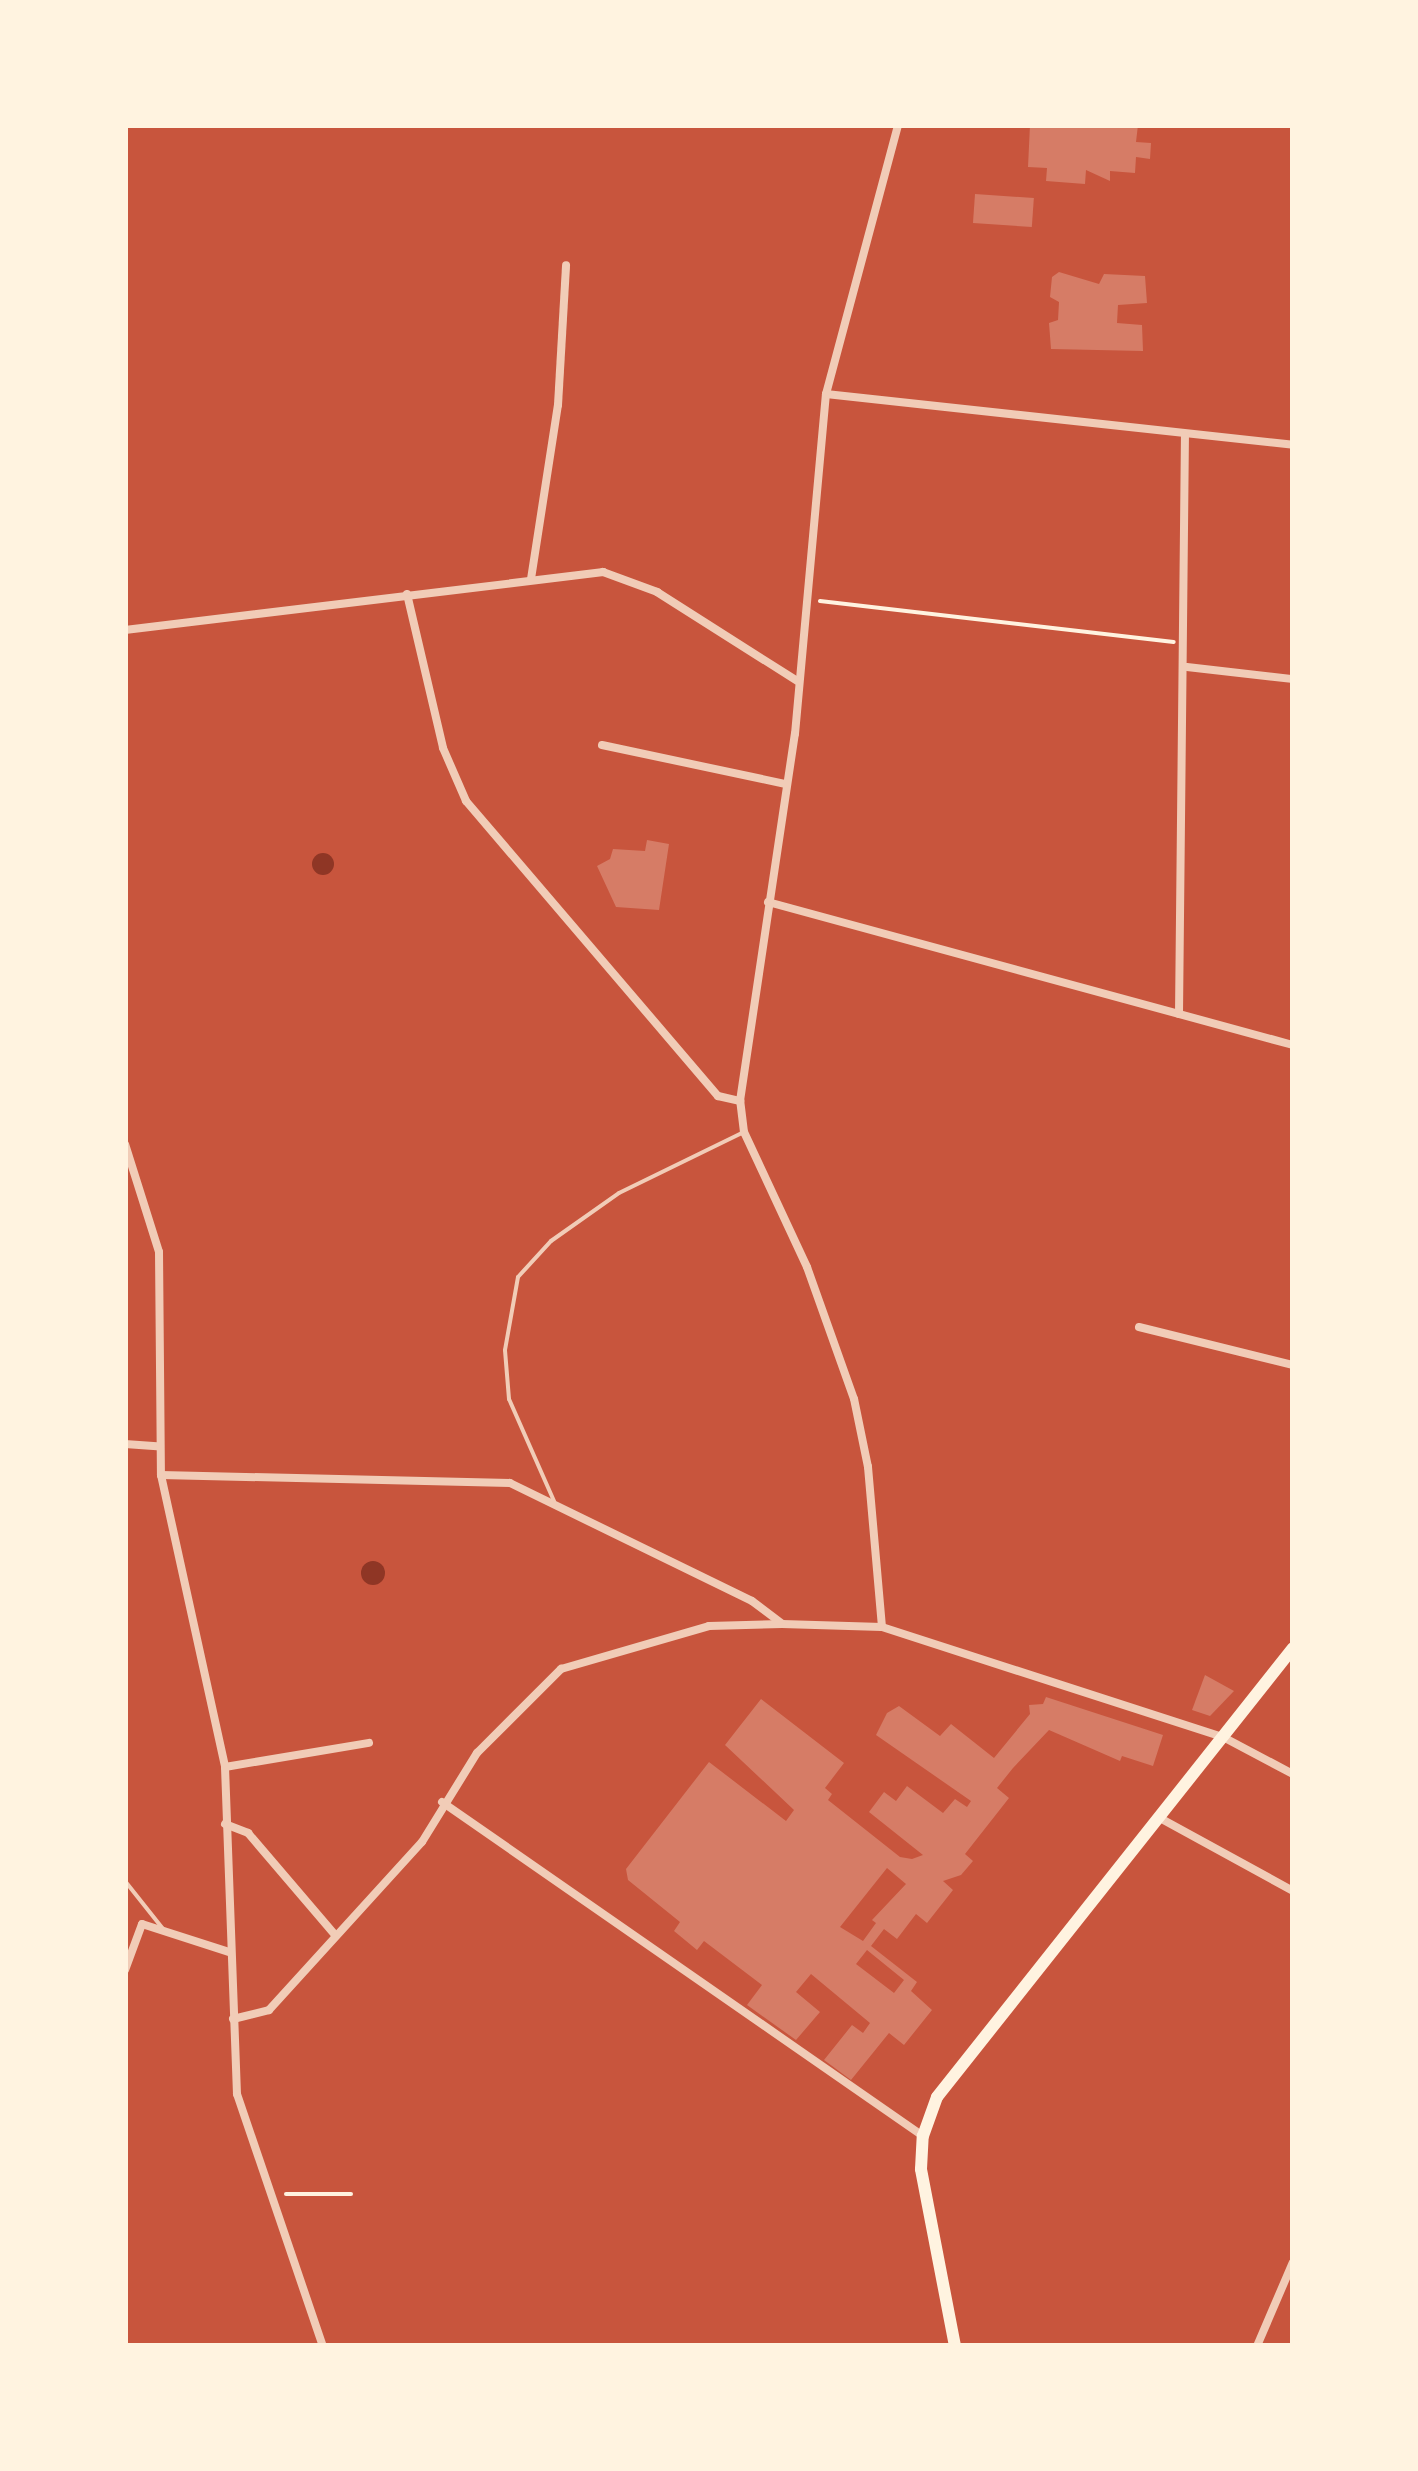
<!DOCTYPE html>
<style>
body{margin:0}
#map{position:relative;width:1418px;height:2471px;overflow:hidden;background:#c8553d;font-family:Roboto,sans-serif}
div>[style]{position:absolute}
.water>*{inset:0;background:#8f3625}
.round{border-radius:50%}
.building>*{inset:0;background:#d67c66;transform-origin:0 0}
.path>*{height:4px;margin:-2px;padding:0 2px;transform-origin:2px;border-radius:2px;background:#fff3e0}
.service>*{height:4px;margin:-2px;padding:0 2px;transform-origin:2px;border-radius:2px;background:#f1ccb7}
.minor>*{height:8px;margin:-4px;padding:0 4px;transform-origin:4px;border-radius:4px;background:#f1ccb7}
.primary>*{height:12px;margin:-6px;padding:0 6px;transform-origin:6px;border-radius:6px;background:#fff3e0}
span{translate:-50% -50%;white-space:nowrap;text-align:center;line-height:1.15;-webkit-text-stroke:8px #fff3e0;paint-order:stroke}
.frame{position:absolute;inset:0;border:128px solid #fff3e0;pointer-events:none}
</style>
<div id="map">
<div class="water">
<div class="round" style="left:312px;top:853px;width:22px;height:22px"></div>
<div class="round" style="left:361px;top:1561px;width:24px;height:24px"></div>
</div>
<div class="building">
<div style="clip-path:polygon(1030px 125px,1138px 125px,1136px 142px,1151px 143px,1150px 159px,1136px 157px,1135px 173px,1110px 171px,1110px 181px,1086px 170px,1085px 184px,1046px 181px,1047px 168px,1028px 167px)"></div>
<div style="left:975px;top:194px;width:59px;height:29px;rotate:4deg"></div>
<div style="clip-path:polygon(1059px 272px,1099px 284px,1104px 274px,1145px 276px,1147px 303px,1118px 305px,1117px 323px,1142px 325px,1143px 351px,1051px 349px,1049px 323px,1058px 320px,1059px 302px,1050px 297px,1052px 277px)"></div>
<div style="clip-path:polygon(647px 840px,669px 844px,659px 910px,616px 907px,597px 866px,610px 859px,613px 849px,645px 851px)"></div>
<div style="clip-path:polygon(1205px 1675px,1234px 1691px,1210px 1716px,1192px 1710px)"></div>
<div style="clip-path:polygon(evenodd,1046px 1697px,1163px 1735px,1153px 1766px,1122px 1756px,1120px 1761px,1049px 1730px,1013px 1768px,997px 1788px,1009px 1798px,965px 1854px,973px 1861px,961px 1875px,943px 1881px,953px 1890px,927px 1923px,916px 1914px,897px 1939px,884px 1929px,871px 1946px,917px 1982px,911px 1991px,932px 2010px,904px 2045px,889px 2033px,851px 2080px,824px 2060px,852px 2025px,863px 2033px,870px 2023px,811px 1974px,796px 1992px,820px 2012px,796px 2040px,747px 2005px,762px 1985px,704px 1941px,697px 1950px,674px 1931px,680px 1922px,628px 1880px,626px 1869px,709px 1762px,786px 1821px,794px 1810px,725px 1745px,761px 1699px,844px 1763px,825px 1788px,832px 1794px,828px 1800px,900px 1857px,912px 1859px,923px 1855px,869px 1812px,884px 1792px,896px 1801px,907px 1786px,943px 1813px,955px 1799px,967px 1807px,971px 1801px,876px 1735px,887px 1713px,899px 1706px,940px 1736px,951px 1724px,994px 1758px,1030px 1714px,1029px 1705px,1043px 1704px,1046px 1697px,887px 1868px,906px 1884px,872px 1920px,876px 1923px,863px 1941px,840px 1927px,887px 1868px,1046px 1697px,867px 1950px,904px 1980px,894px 1993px,856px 1964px,867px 1950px)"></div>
</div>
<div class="path">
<div style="left:820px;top:601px;width:356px;rotate:6.6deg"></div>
<div style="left:286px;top:2194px;width:65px"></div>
</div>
<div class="service">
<div style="left:554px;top:1501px;width:111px;rotate:-113.8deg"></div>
<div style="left:509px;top:1399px;width:49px;rotate:-94.7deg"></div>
<div style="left:505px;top:1350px;width:74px;rotate:-79.9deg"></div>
<div style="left:518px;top:1277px;width:49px;rotate:-47.5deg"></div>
<div style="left:551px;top:1241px;width:83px;rotate:-35.2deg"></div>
<div style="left:619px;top:1193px;width:139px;rotate:-26deg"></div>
<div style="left:125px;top:1881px;width:61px;rotate:51.6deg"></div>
</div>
<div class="minor">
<div style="left:826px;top:394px;width:470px;rotate:6.2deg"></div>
<div style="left:531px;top:579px;width:176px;rotate:-81.2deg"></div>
<div style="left:558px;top:405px;width:140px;rotate:-86.7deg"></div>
<div style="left:407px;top:594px;width:158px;rotate:76.8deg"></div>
<div style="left:443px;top:748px;width:58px;rotate:66.5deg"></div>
<div style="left:466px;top:801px;width:388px;rotate:49.5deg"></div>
<div style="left:718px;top:1096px;width:23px;rotate:13deg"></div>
<div style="left:125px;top:630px;width:482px;rotate:-6.9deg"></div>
<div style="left:603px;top:572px;width:58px;rotate:20.3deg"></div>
<div style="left:657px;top:592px;width:166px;rotate:32.4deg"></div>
<div style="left:1187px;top:667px;width:107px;rotate:6.5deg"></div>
<div style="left:602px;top:745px;width:188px;rotate:12deg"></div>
<div style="left:768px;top:902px;width:544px;rotate:15.24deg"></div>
<div style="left:1179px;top:1014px;width:578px;rotate:-89.41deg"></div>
<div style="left:125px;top:1144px;width:113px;rotate:72.5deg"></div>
<div style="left:159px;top:1252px;width:223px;rotate:89.5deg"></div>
<div style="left:161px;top:1475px;width:299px;rotate:77.6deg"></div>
<div style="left:225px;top:1767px;width:327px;rotate:87.9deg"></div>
<div style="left:237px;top:2094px;width:266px;rotate:71.2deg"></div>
<div style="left:1139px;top:1327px;width:159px;rotate:13.9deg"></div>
<div style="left:125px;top:1444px;width:32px;rotate:4deg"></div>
<div style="left:161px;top:1475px;width:349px;rotate:1.3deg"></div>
<div style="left:510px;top:1483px;width:269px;rotate:26deg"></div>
<div style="left:752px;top:1601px;width:38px;rotate:37deg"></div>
<div style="left:782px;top:1624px;width:100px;rotate:1.7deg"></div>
<div style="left:882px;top:1627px;width:358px;rotate:17.9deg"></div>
<div style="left:1223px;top:1737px;width:79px;rotate:27.9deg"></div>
<div style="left:882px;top:1627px;width:161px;rotate:-95deg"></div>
<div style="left:868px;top:1467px;width:69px;rotate:-101.6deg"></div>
<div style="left:854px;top:1399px;width:140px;rotate:-109.6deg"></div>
<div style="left:807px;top:1267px;width:149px;rotate:-115deg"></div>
<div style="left:744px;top:1132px;width:31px;rotate:-97deg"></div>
<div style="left:740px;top:1101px;width:371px;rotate:-81.5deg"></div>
<div style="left:795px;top:734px;width:341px;rotate:-84.8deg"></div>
<div style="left:826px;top:394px;width:278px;rotate:-75deg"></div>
<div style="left:225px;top:1767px;width:146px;rotate:-9.5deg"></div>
<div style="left:442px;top:1802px;width:586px;rotate:34.78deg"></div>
<div style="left:1158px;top:1817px;width:154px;rotate:28.7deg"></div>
<div style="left:225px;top:1824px;width:25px;rotate:21deg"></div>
<div style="left:248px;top:1833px;width:134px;rotate:49.5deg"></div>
<div style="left:125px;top:1970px;width:49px;rotate:-69.7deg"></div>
<div style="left:142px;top:1924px;width:91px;rotate:17.8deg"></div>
<div style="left:233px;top:2019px;width:37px;rotate:-14deg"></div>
<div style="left:269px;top:2010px;width:227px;rotate:-47.7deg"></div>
<div style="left:422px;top:1842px;width:105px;rotate:-58.3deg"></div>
<div style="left:477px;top:1753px;width:119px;rotate:-45deg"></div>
<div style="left:561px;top:1669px;width:154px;rotate:-16.2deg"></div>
<div style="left:709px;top:1626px;width:73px;rotate:-1.6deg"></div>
<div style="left:1257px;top:2346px;width:91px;rotate:-66.8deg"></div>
</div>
<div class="primary">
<div style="left:955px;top:2346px;width:180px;rotate:-100.9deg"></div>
<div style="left:921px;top:2169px;width:33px;rotate:-87deg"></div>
<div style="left:923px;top:2136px;width:41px;rotate:-70.3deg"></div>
<div style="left:937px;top:2097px;width:573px;rotate:-51.59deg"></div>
</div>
<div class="frame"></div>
</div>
